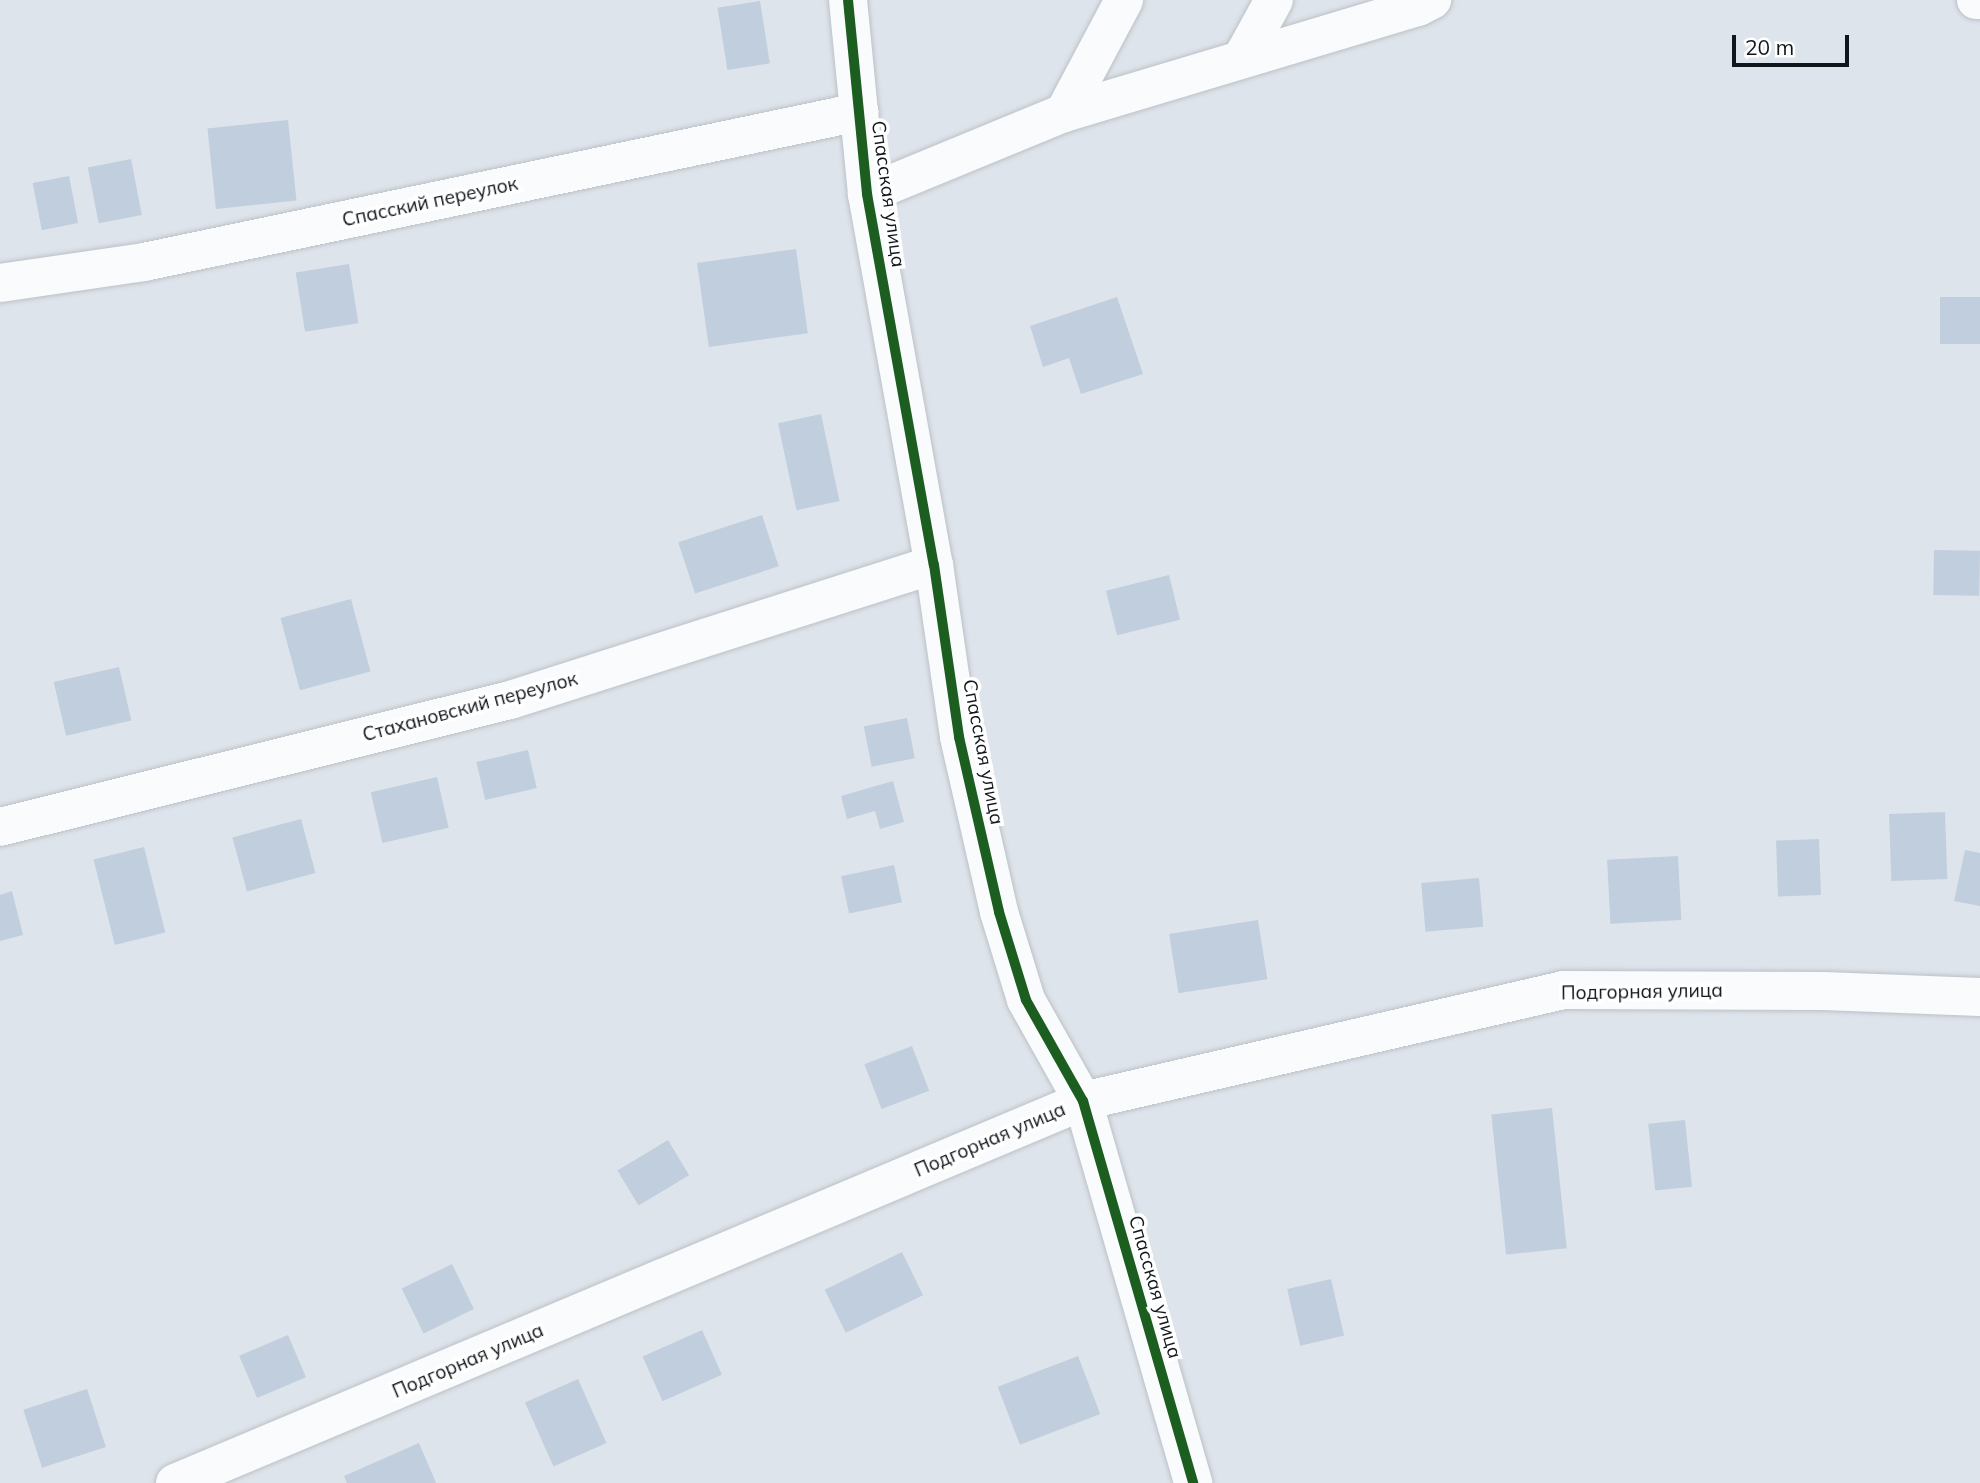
<!DOCTYPE html>
<meta charset="utf-8">
<style>
body{margin:0}
#map{position:relative;width:1980px;height:1483px;overflow:hidden;background:#dee4eb;font-family:Mulish,sans-serif}
div>[style]{position:absolute}
.building>*{inset:0;background:#c1cedd;transform-origin:0 0}
.roads{filter:drop-shadow(0 0 2px #bcc1c7) drop-shadow(0 0 2px #bcc1c7)}
.minor>*{height:38px;margin:-19px;padding:0 19px;transform-origin:19px;border-radius:19px;background:#fafbfc}
.cycleway>*{height:10px;margin:-5px;padding:0 5px;transform-origin:5px;border-radius:5px;background:#1b5e20}
span{translate:-50% -50%;white-space:nowrap;text-align:center;line-height:1.15;-webkit-text-stroke:7px #fff;paint-order:stroke}
.street-label{font-size:19px;color:#11161a}
.scale{position:absolute;left:1732px;top:35px;width:117px;height:32px;box-sizing:border-box;border:4px solid #11161a;border-top:0;padding-left:9px;font-size:21px;line-height:24px;white-space:nowrap;color:#11161a;-webkit-text-stroke:5px #fff;paint-order:stroke}
</style>
<div id="map">
<div class="building">
<div style="left:760px;top:1px;width:63px;height:43px;rotate:81deg"></div>
<div style="left:288px;top:120px;width:81px;height:81px;rotate:84deg"></div>
<div style="left:131px;top:159px;width:57px;height:44px;rotate:79deg"></div>
<div style="left:69px;top:176px;width:48px;height:37px;rotate:79deg"></div>
<div style="left:796px;top:249px;width:85px;height:100px;rotate:82deg"></div>
<div style="left:349px;top:264px;width:60px;height:54px;rotate:81deg"></div>
<div style="clip-path:polygon(1117px 297px,1143px 374px,1081px 394px,1069px 358px,1043px 367px,1030px 326px)"></div>
<div style="left:1980px;top:297px;width:47px;height:40px;rotate:90deg"></div>
<div style="left:821px;top:414px;width:89px;height:44px;rotate:78deg"></div>
<div style="left:762px;top:515px;width:54px;height:88px;rotate:72deg"></div>
<div style="left:1934px;top:550px;width:46px;height:45px;rotate:1deg"></div>
<div style="left:1169px;top:575px;width:46px;height:65px;rotate:76deg"></div>
<div style="left:351px;top:599px;width:75px;height:73px;rotate:75deg"></div>
<div style="left:119px;top:667px;width:55px;height:67px;rotate:77deg"></div>
<div style="left:907px;top:718px;width:41px;height:44px;rotate:79deg"></div>
<div style="left:528px;top:750px;width:39px;height:53px;rotate:77deg"></div>
<div style="left:437px;top:777px;width:52px;height:68px;rotate:77deg"></div>
<div style="clip-path:polygon(893px 781px,904px 822px,880px 829px,875px 811px,847px 819px,841px 796px)"></div>
<div style="left:1945px;top:812px;width:67px;height:56px;rotate:88deg"></div>
<div style="left:301px;top:819px;width:56px;height:71px;rotate:75deg"></div>
<div style="left:1819px;top:839px;width:56px;height:43px;rotate:88deg"></div>
<div style="left:144px;top:847px;width:88px;height:52px;rotate:76deg"></div>
<div style="clip-path:polygon(1965px 850px,1980px 853px,1980px 906px,1954px 901px)"></div>
<div style="left:1678px;top:856px;width:64px;height:71px;rotate:87deg"></div>
<div style="left:894px;top:865px;width:38px;height:54px;rotate:78deg"></div>
<div style="left:1479px;top:878px;width:49px;height:58px;rotate:85deg"></div>
<div style="clip-path:polygon(12px 891px,23px 935px,0 941px,0 895px)"></div>
<div style="left:1258px;top:920px;width:60px;height:90px;rotate:81deg"></div>
<div style="left:912px;top:1046px;width:48px;height:51px;rotate:69deg"></div>
<div style="left:1552px;top:1108px;width:141px;height:61px;rotate:84deg"></div>
<div style="left:1685px;top:1120px;width:67px;height:37px;rotate:84deg"></div>
<div style="left:668px;top:1140px;width:41px;height:59px;rotate:59deg"></div>
<div style="left:902px;top:1252px;width:48px;height:86px;rotate:64deg"></div>
<div style="left:452px;top:1264px;width:50px;height:56px;rotate:64deg"></div>
<div style="left:1331px;top:1279px;width:58px;height:45px;rotate:77deg"></div>
<div style="left:702px;top:1330px;width:49px;height:65px;rotate:66deg"></div>
<div style="left:288px;top:1335px;width:46px;height:53px;rotate:67deg"></div>
<div style="left:1078px;top:1356px;width:62px;height:86px;rotate:69deg"></div>
<div style="left:578px;top:1379px;width:70px;height:58px;rotate:66deg"></div>
<div style="left:87px;top:1389px;width:61px;height:67px;rotate:72deg"></div>
<div style="clip-path:polygon(419px 1443px,436px 1483px,347px 1483px,344px 1476px)"></div>
</div>
<div class="roads">
<div class="minor">
<div style="left:848px;top:0;width:195px;rotate:84.4deg"></div>
<div style="left:867px;top:194px;width:377px;rotate:79.8deg"></div>
<div style="left:934px;top:565px;width:174px;rotate:81.7deg"></div>
<div style="left:959px;top:737px;width:180px;rotate:77.1deg"></div>
<div style="left:999px;top:912px;width:92px;rotate:72.9deg"></div>
<div style="left:1026px;top:1000px;width:116px;rotate:60.6deg"></div>
<div style="left:1083px;top:1101px;width:398px;rotate:73.9deg"></div>
<div style="left:1976px;top:0;width:4px"></div>
<div style="left:1242px;top:58px;width:66px;rotate:-61.1deg"></div>
<div style="left:1064px;top:113px;width:128px;rotate:-62deg"></div>
<div style="left:867px;top:194px;width:213px;rotate:-22.4deg"></div>
<div style="left:1064px;top:113px;width:370px;rotate:-16.7deg"></div>
<div style="left:1418px;top:7px;width:16px;rotate:-27deg"></div>
<div style="left:0;top:283px;width:146px;rotate:-8.3deg"></div>
<div style="left:144px;top:262px;width:731px;rotate:-11.85deg"></div>
<div style="left:0;top:827px;width:526px;rotate:-13.98deg"></div>
<div style="left:510px;top:700px;width:445px;rotate:-17.7deg"></div>
<div style="left:175px;top:1483px;width:985px;rotate:-22.82deg"></div>
<div style="left:1083px;top:1101px;width:493px;rotate:-13deg"></div>
<div style="left:1563px;top:990px;width:261px;rotate:0.2deg"></div>
<div style="left:1824px;top:991px;width:156px;rotate:2.2deg"></div>
</div>
</div>
<div class="cycleway">
<div style="left:848px;top:0;width:195px;rotate:84.4deg"></div>
<div style="left:867px;top:194px;width:377px;rotate:79.8deg"></div>
<div style="left:934px;top:565px;width:174px;rotate:81.7deg"></div>
<div style="left:959px;top:737px;width:180px;rotate:77.1deg"></div>
<div style="left:999px;top:912px;width:92px;rotate:72.9deg"></div>
<div style="left:1026px;top:1000px;width:116px;rotate:60.6deg"></div>
<div style="left:1083px;top:1101px;width:398px;rotate:73.9deg"></div>
</div>
<div class="street-label">
<span style="left:888px;top:194px;rotate:82deg">Спасская улица</span>
<span style="left:430px;top:202px;rotate:-12deg">Спасский переулок</span>
<span style="left:470px;top:707px;rotate:-15deg">Стахановский переулок</span>
<span style="left:983px;top:752px;rotate:79deg">Спасская улица</span>
<span style="left:1642px;top:992px;rotate:-1deg">Подгорная улица</span>
<span style="left:990px;top:1140px;rotate:-23deg">Подгорная улица</span>
<span style="left:1155px;top:1287px;rotate:74deg">Спасская улица</span>
<span style="left:468px;top:1361px;rotate:-23deg">Подгорная улица</span>
</div>
<div class="scale">20 m</div>
</div>
